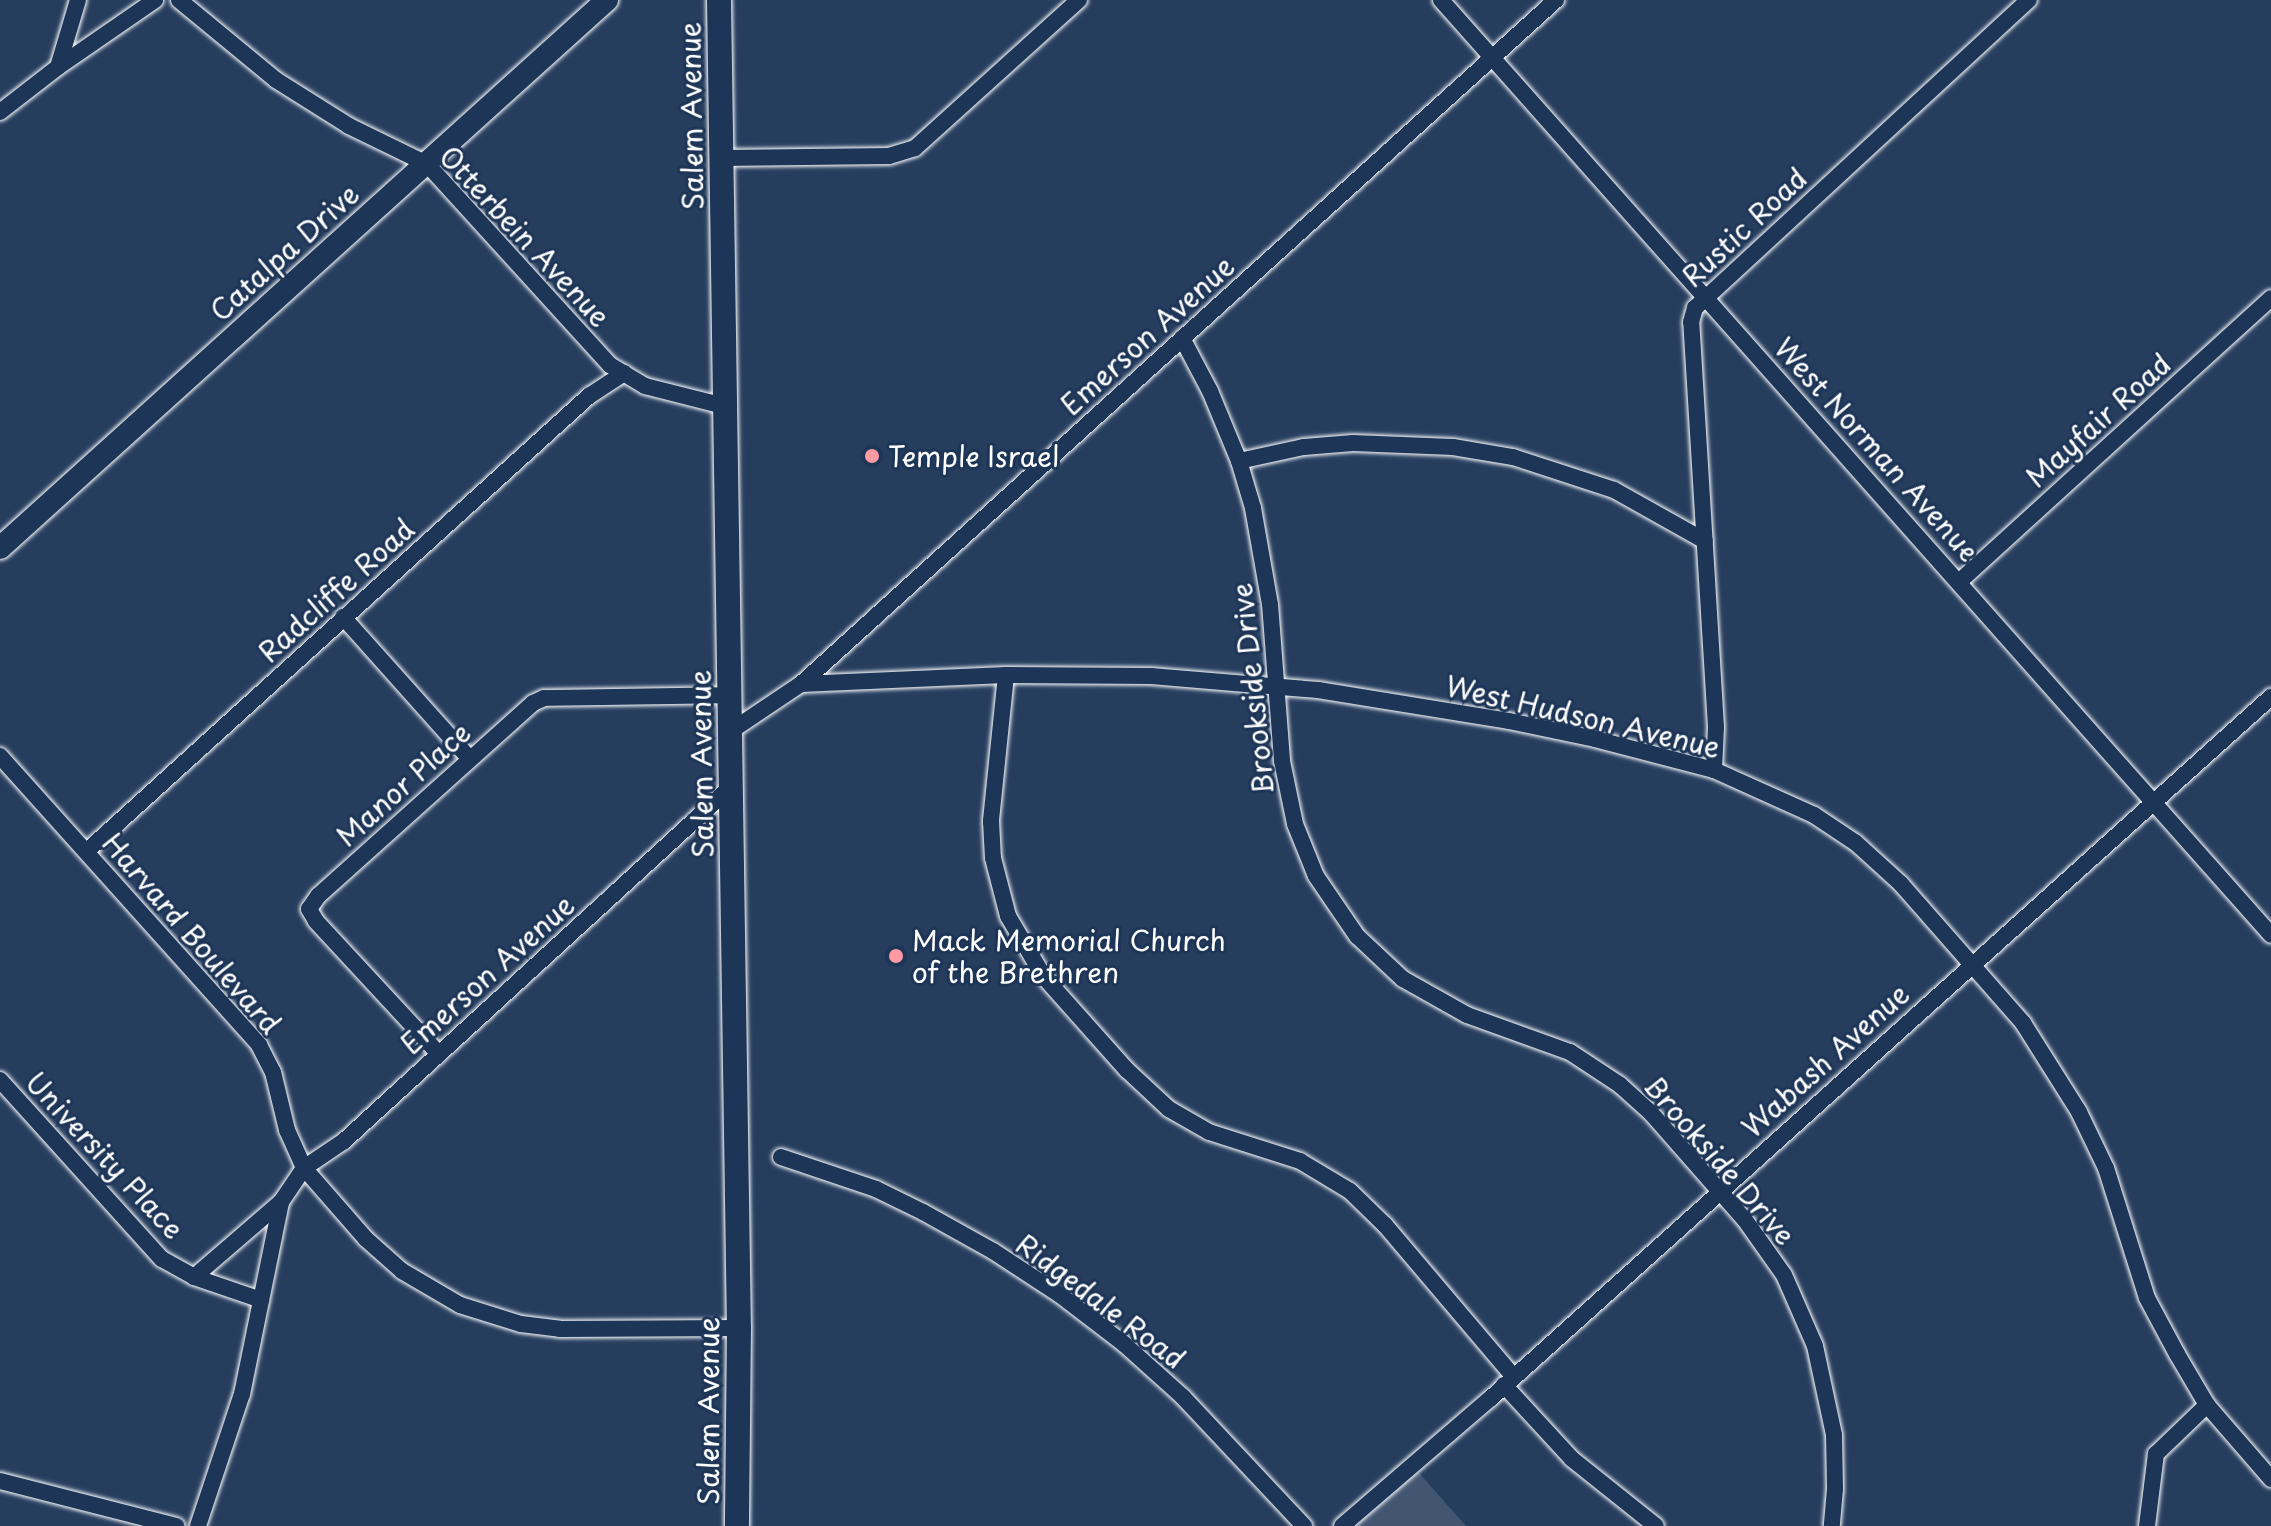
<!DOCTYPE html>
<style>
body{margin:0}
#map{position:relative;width:2271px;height:1526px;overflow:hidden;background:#263d5e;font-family:"Playpen Sans",sans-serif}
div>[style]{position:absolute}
.green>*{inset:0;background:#425672}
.roads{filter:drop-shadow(0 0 2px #fff) drop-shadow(0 0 2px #fff)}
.street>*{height:16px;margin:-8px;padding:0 8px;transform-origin:8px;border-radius:8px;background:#1d3557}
.secondary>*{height:22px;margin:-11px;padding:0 11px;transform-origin:11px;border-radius:11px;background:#1d3557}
.primary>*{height:24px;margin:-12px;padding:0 12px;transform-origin:12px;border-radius:12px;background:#1d3557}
.dots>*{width:22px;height:22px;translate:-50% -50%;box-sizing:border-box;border:4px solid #1d3557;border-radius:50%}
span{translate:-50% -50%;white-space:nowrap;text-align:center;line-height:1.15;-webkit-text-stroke:6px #1d3557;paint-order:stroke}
.street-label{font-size:28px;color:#fff}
.poi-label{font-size:28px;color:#fff}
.left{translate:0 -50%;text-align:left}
</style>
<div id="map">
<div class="green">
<div style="clip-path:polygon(1412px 1465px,1466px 1526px,1342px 1526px)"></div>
</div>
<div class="roads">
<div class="street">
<div style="left:179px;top:0;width:126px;rotate:39.5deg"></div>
<div style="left:276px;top:80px;width:86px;rotate:32.2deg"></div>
<div style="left:349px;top:126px;width:87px;rotate:26deg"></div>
<div style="left:427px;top:164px;width:272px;rotate:47.7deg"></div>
<div style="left:610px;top:365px;width:41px;rotate:31deg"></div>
<div style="left:645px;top:386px;width:81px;rotate:14.2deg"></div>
<div style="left:1441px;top:0;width:1250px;rotate:48.4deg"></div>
<div style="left:58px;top:67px;width:70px;rotate:-73.4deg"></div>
<div style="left:0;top:112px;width:73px;rotate:-37.8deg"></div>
<div style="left:58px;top:67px;width:118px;rotate:-34.6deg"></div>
<div style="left:721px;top:158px;width:168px;rotate:-0.7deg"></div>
<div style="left:889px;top:156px;width:27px;rotate:-17deg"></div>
<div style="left:915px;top:148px;width:221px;rotate:-42.1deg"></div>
<div style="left:1182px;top:338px;width:60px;rotate:62.2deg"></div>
<div style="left:1210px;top:391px;width:76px;rotate:67.5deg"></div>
<div style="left:1239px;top:461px;width:49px;rotate:73.4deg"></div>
<div style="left:1253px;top:508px;width:97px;rotate:80deg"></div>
<div style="left:1270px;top:604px;width:157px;rotate:85.6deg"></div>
<div style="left:1282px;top:761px;width:64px;rotate:78.3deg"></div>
<div style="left:1295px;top:824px;width:56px;rotate:68deg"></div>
<div style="left:1316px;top:876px;width:73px;rotate:55.7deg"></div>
<div style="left:1357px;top:936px;width:63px;rotate:43.1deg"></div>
<div style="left:1403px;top:979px;width:73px;rotate:29.4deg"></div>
<div style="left:1467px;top:1015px;width:109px;rotate:19.8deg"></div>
<div style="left:1570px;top:1052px;width:60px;rotate:33.4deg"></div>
<div style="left:1620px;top:1085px;width:42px;rotate:42.1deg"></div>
<div style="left:1651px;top:1113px;width:142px;rotate:48.7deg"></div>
<div style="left:1745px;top:1220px;width:67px;rotate:54.7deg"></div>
<div style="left:1784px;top:1275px;width:77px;rotate:66.4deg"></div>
<div style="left:1815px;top:1346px;width:91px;rotate:77.9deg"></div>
<div style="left:1834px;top:1435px;width:54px;rotate:88.9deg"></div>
<div style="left:1835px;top:1489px;width:37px;rotate:95deg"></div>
<div style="left:1239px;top:461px;width:66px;rotate:-12.2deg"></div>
<div style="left:1304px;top:447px;width:49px;rotate:-4.7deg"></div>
<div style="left:1353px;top:443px;width:100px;rotate:2.3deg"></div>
<div style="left:1453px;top:447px;width:61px;rotate:9.5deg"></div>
<div style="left:1513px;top:457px;width:106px;rotate:18.1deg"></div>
<div style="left:1614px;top:490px;width:104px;rotate:29.3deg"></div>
<div style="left:1960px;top:581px;width:420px;rotate:-42.3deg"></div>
<div style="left:343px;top:617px;width:189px;rotate:48.2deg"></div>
<div style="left:1006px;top:675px;width:147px;rotate:95.9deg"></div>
<div style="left:991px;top:821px;width:37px;rotate:87deg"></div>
<div style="left:993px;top:858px;width:60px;rotate:75.5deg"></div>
<div style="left:1008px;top:916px;width:71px;rotate:59.5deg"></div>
<div style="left:1044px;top:977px;width:125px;rotate:48.3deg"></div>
<div style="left:1127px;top:1070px;width:57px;rotate:42.9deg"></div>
<div style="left:1169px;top:1109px;width:46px;rotate:29.9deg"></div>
<div style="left:1209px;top:1132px;width:96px;rotate:17.7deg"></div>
<div style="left:1300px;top:1161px;width:58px;rotate:31deg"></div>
<div style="left:1350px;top:1191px;width:49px;rotate:44.2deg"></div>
<div style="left:1385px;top:1225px;width:199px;rotate:49.7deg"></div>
<div style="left:801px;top:684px;width:205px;rotate:-2.5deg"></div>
<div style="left:1006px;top:675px;width:145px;rotate:0.4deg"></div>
<div style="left:1151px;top:676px;width:168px;rotate:4.8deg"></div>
<div style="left:1318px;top:690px;width:193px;rotate:9.2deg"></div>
<div style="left:1509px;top:721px;width:88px;rotate:11.8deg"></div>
<div style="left:1595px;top:739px;width:123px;rotate:14.6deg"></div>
<div style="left:1714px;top:770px;width:110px;rotate:24.2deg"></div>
<div style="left:1814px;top:815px;width:50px;rotate:33.7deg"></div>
<div style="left:1856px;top:843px;width:61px;rotate:42.3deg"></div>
<div style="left:1901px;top:884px;width:185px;rotate:48.7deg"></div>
<div style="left:2023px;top:1023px;width:105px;rotate:57.8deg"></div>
<div style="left:2079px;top:1112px;width:62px;rotate:64.3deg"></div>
<div style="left:2106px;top:1168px;width:136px;rotate:72.5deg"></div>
<div style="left:2147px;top:1298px;width:64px;rotate:61.8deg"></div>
<div style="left:2177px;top:1354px;width:59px;rotate:59.5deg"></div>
<div style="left:2207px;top:1405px;width:98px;rotate:49.1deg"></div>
<div style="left:731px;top:731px;width:84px;rotate:-33.9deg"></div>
<div style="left:801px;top:684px;width:1019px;rotate:-42.18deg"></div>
<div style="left:0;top:756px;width:388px;rotate:48.1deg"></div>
<div style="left:259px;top:1045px;width:30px;rotate:63deg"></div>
<div style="left:273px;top:1072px;width:60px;rotate:76.4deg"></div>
<div style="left:287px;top:1130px;width:42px;rotate:65.9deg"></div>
<div style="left:304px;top:1168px;width:94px;rotate:48.9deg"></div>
<div style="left:366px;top:1239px;width:48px;rotate:41.6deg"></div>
<div style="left:402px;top:1271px;width:67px;rotate:30.4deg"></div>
<div style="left:460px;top:1305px;width:64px;rotate:17.3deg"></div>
<div style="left:521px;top:1324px;width:39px;rotate:7deg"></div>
<div style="left:560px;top:1329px;width:179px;rotate:-0.3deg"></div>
<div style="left:1714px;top:770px;width:43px;rotate:-87.3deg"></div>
<div style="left:1716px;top:727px;width:406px;rotate:-93.5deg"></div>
<div style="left:1691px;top:322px;width:15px;rotate:-74deg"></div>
<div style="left:1695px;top:308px;width:454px;rotate:-42.7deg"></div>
<div style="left:87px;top:851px;width:678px;rotate:-42.19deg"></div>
<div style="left:589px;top:396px;width:42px;rotate:-33.3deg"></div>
<div style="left:439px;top:1054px;width:181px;rotate:-132.8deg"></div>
<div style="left:316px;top:921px;width:14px;rotate:-120deg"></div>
<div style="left:309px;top:909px;width:16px;rotate:-55deg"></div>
<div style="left:318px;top:896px;width:289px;rotate:-41.9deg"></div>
<div style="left:533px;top:703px;width:12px;rotate:-24deg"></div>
<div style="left:544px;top:698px;width:187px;rotate:-0.9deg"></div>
<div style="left:0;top:1080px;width:241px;rotate:47.9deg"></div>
<div style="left:162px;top:1259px;width:37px;rotate:29deg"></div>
<div style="left:194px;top:1277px;width:71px;rotate:18.9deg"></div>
<div style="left:781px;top:1157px;width:100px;rotate:18.6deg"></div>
<div style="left:876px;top:1189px;width:52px;rotate:26.1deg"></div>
<div style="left:923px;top:1212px;width:80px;rotate:29.1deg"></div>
<div style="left:993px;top:1251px;width:80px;rotate:33.3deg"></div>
<div style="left:1060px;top:1295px;width:81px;rotate:37.4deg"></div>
<div style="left:1124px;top:1344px;width:79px;rotate:41.9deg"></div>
<div style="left:1183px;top:1397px;width:177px;rotate:46.8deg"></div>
<div style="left:194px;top:1277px;width:115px;rotate:-40.8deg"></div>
<div style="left:281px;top:1202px;width:41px;rotate:-55.9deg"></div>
<div style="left:304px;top:1168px;width:48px;rotate:-34deg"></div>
<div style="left:344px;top:1141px;width:526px;rotate:-42.46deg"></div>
<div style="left:1504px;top:1385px;width:100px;rotate:47.4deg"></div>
<div style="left:1572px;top:1459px;width:107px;rotate:38.6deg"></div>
<div style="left:0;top:1481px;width:182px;rotate:14.3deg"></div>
<div style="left:198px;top:1526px;width:139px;rotate:-71.6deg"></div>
<div style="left:242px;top:1394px;width:196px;rotate:-78.5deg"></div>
<div style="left:1342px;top:1526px;width:196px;rotate:-40.7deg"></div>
<div style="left:1491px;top:1398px;width:1049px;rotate:-41.95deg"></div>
<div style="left:2147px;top:1526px;width:73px;rotate:-82.9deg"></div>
<div style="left:2156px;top:1454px;width:71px;rotate:-43.9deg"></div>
</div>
<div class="secondary">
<div style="left:0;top:548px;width:818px;rotate:-42.08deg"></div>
</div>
<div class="primary">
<div style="left:719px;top:0;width:1328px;rotate:89.14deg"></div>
<div style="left:739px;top:1328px;width:198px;rotate:90.6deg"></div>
</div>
</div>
<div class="dots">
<div style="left:872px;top:456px;background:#ff9aa2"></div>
<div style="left:896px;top:956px;background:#ff9aa2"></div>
</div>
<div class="street-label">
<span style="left:691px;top:116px;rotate:-91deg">Salem Avenue</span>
<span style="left:1744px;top:227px;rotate:-43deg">Rustic Road</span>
<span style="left:525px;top:236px;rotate:47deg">Otterbein Avenue</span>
<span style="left:284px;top:252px;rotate:-42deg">Catalpa Drive</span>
<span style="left:1147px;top:335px;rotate:-42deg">Emerson Avenue</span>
<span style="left:2098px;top:420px;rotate:-42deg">Mayfair Road</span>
<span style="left:1877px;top:449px;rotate:48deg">West Norman Avenue</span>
<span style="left:336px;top:590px;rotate:-42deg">Radcliffe Road</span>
<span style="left:1252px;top:689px;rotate:-96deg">Brookside Drive</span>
<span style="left:1583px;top:716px;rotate:13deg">West Hudson Avenue</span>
<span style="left:701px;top:764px;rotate:-91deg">Salem Avenue</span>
<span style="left:403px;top:784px;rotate:-42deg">Manor Place</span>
<span style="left:192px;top:933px;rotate:49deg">Harvard Boulevard</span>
<span style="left:487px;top:974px;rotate:-42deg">Emerson Avenue</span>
<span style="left:1825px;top:1060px;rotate:-42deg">Wabash Avenue</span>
<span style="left:105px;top:1155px;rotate:47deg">University Place</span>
<span style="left:1720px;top:1160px;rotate:49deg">Brookside Drive</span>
<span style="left:1101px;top:1301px;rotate:37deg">Ridgedale Road</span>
<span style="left:708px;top:1411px;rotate:-90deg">Salem Avenue</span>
</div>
<div class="poi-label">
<span class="left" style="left:888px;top:456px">Temple Israel</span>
<span class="left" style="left:912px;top:956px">Mack Memorial Church<br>of the Brethren</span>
</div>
</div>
